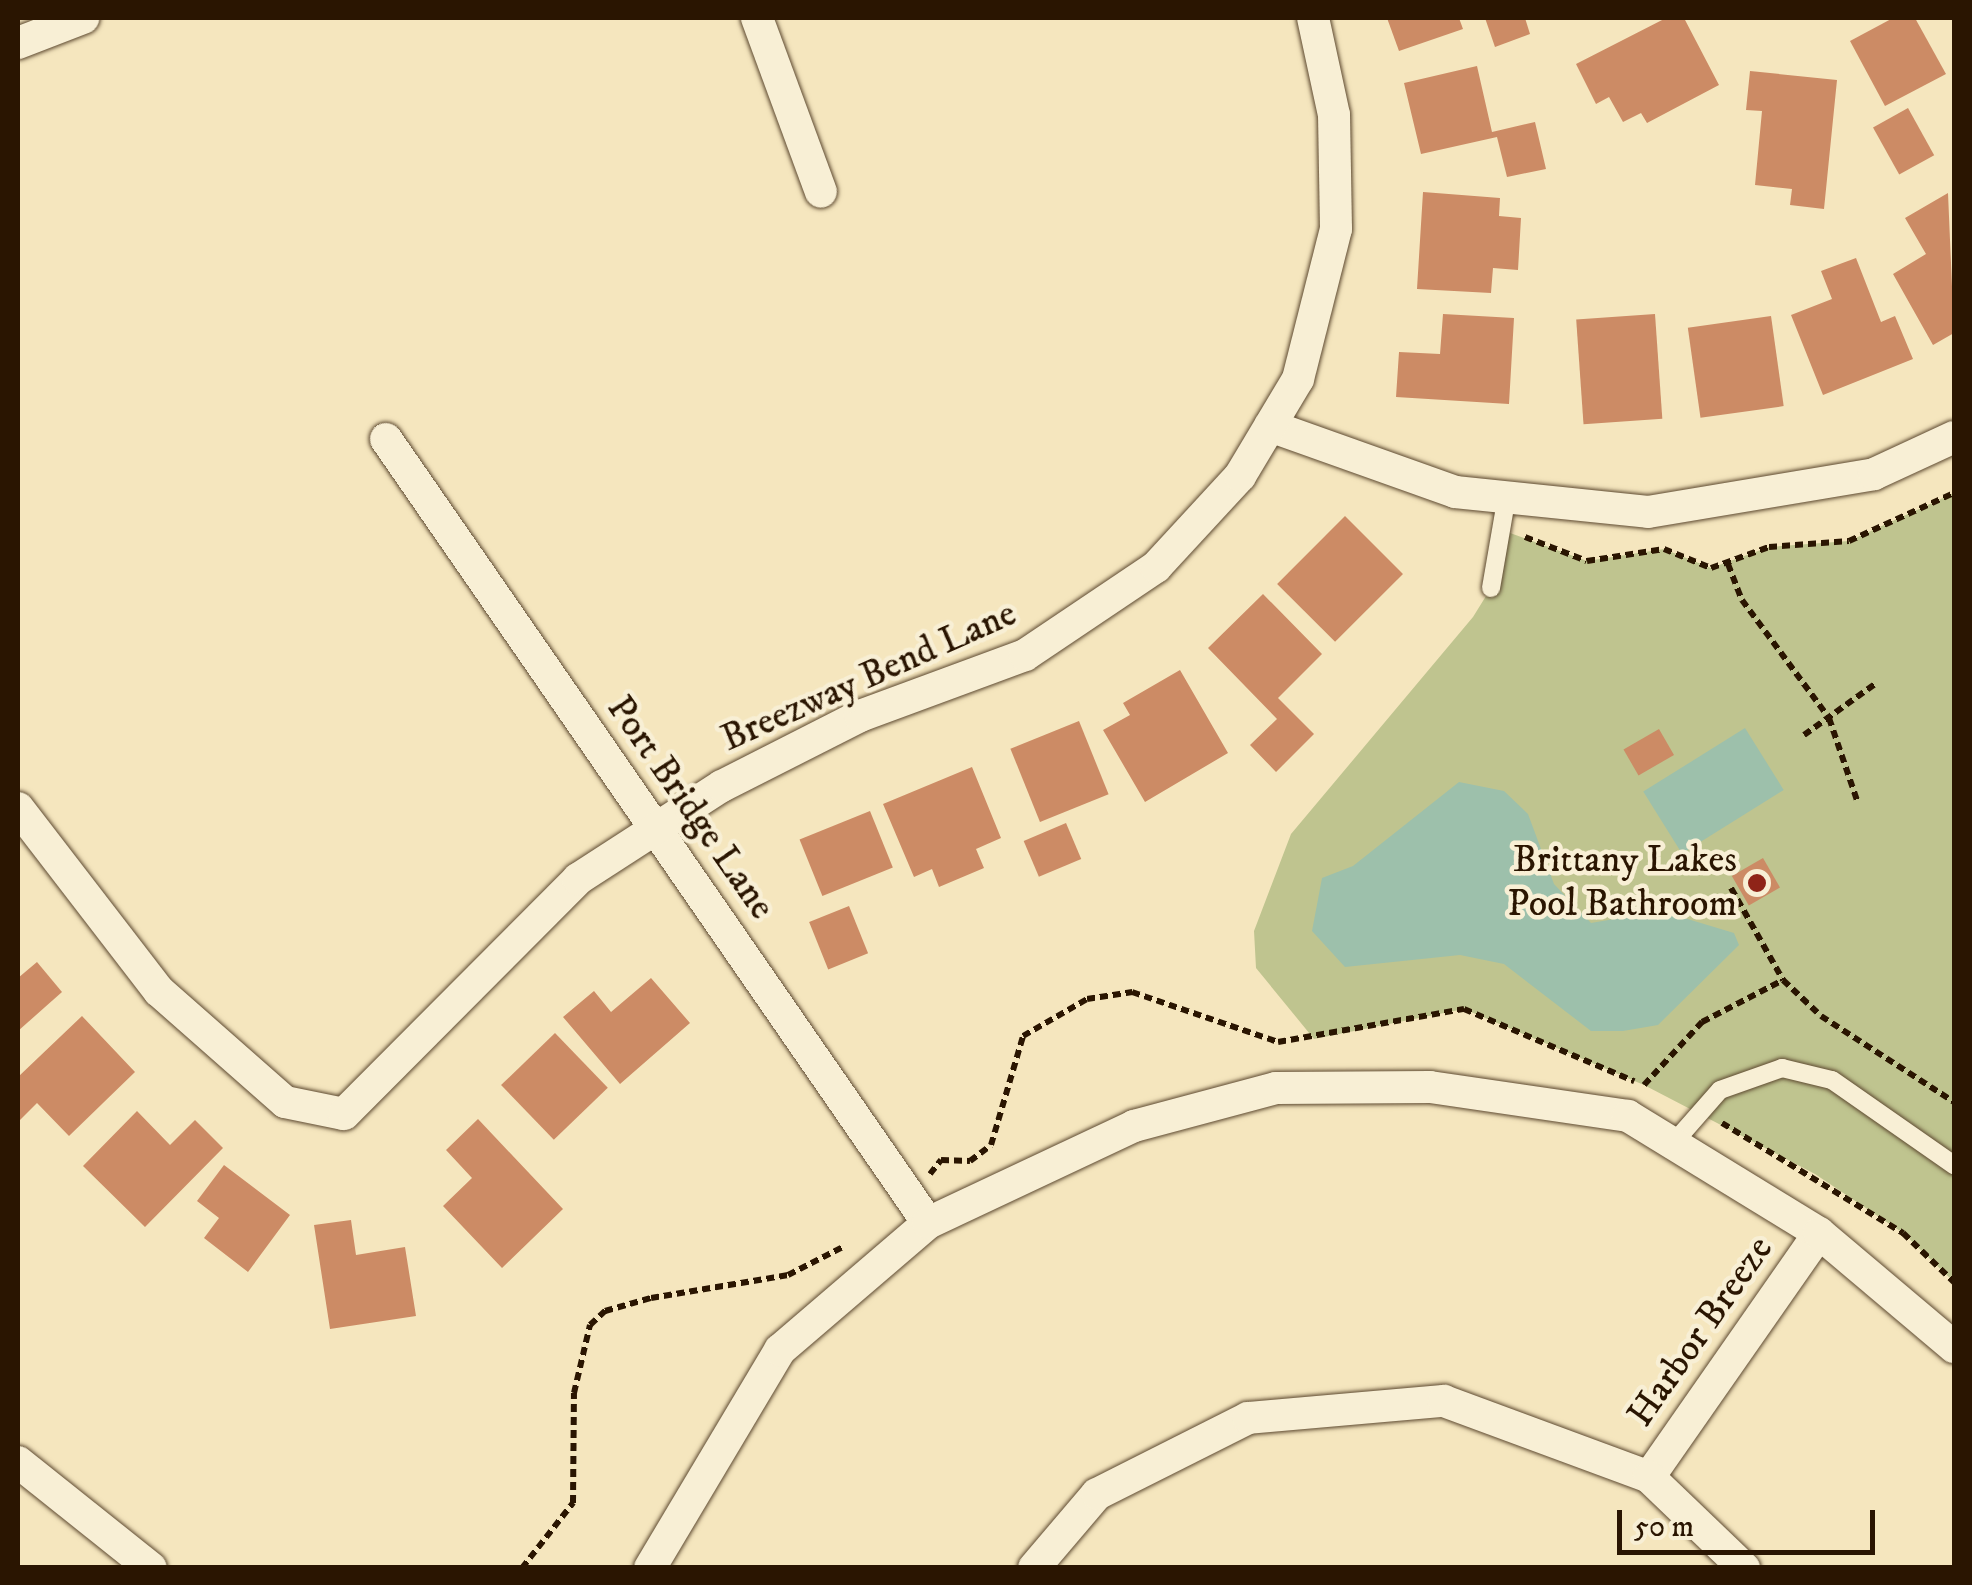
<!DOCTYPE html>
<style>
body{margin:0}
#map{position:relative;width:1972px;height:1585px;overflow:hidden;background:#f5e6be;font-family:"IM FELL DW Pica",serif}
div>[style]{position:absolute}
.green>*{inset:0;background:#bfc48f}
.water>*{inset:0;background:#9dc0ab;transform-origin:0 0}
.building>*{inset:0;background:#cc8b65;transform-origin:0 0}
.path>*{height:6px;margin-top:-3px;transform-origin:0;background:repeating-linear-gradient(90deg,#2a1501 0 8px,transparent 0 13px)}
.roads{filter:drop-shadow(0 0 2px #5d4930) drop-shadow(0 0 2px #5d4930)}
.service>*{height:18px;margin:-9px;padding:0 9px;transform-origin:9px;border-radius:9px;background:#f8efd5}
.minor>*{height:32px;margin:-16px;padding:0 16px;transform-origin:16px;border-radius:16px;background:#f8efd5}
.dots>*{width:28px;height:28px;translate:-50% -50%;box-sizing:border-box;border:5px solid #f8efd5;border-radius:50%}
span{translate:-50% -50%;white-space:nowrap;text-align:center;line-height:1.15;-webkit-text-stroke:9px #f8efd5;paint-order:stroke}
.street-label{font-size:38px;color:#2a1501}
.poi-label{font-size:38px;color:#2a1501}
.right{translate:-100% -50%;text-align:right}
.frame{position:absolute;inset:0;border:20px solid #2a1501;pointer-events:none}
.scale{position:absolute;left:1617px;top:1510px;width:258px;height:45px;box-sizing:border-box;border:5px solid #2a1501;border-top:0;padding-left:12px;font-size:30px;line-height:35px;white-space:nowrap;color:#2a1501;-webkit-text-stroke:8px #f8efd5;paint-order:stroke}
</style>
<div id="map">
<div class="green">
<div style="clip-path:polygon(1954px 493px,1954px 1282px,1903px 1233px,1815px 1174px,1644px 1085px,1464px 1009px,1314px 1039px,1256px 968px,1254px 931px,1291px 834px,1473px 617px,1491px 588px,1499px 529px,1587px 561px,1664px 549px,1711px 568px,1769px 547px,1849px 541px)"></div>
</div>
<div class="water">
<div style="left:1745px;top:728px;width:73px;height:120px;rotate:58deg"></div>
<div style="clip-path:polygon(1459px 782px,1504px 791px,1528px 814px,1554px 884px,1591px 923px,1661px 911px,1734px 933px,1739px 945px,1658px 1025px,1623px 1031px,1591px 1031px,1504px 964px,1460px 955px,1345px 967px,1312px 931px,1322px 878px,1353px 866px)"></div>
</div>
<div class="building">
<div style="clip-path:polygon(1387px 18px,1459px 18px,1463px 29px,1399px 51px)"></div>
<div style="clip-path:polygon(1485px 18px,1525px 18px,1530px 34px,1495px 47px)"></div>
<div style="clip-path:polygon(1666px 18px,1684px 18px,1719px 85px,1647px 123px,1641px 113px,1623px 122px,1609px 97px,1596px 104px,1576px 64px)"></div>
<div style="clip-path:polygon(1893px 18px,1915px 18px,1946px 74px,1885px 106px,1850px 41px)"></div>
<div style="clip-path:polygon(1477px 66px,1492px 132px,1535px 122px,1546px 169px,1507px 177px,1497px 137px,1421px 154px,1404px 83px)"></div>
<div style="clip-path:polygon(1750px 71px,1837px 80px,1824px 209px,1790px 205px,1792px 189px,1755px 185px,1762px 111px,1746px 110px)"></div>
<div style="left:1908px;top:108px;width:54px;height:40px;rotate:61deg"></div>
<div style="clip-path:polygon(1423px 192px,1500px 198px,1499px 216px,1521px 218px,1518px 270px,1493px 268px,1491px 293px,1417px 289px)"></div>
<div style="clip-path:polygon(1948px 193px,1954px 333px,1933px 345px,1893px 274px,1926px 254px,1905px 218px)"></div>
<div style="clip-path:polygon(1856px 258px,1881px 322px,1895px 316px,1913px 359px,1823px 395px,1791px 315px,1832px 299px,1821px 271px)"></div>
<div style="clip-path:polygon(1443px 314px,1514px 318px,1509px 404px,1396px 397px,1399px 352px,1440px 354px)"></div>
<div style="left:1655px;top:314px;width:105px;height:79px;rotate:86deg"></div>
<div style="left:1771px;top:316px;width:91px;height:84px;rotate:82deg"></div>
<div style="left:1345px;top:516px;width:82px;height:96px;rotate:45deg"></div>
<div style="clip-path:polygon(1263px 594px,1322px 654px,1278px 698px,1314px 734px,1276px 772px,1250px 745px,1277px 719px,1208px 648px)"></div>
<div style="clip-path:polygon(1180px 670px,1228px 753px,1145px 802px,1103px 730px,1130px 715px,1123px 703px)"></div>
<div style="left:1079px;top:721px;width:79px;height:74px;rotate:68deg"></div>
<div style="left:1659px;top:729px;width:30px;height:41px;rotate:60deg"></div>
<div style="clip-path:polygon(972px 767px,1001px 838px,976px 849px,984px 868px,939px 887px,932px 869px,914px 877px,883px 804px)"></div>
<div style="left:870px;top:811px;width:61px;height:76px;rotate:68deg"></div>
<div style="left:1066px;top:823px;width:39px;height:46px;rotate:67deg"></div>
<div style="left:1763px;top:858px;width:34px;height:36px;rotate:60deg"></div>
<div style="left:849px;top:906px;width:51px;height:43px;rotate:68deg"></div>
<div style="clip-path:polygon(37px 962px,62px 992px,18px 1031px,18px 978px)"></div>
<div style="clip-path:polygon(651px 978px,690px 1023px,620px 1084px,563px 1017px,594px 991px,611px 1012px)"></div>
<div style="clip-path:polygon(82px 1016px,135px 1072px,69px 1136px,37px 1103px,18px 1122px,18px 1077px)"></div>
<div style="left:555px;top:1033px;width:76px;height:75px;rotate:46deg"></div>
<div style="clip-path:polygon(137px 1111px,170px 1145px,195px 1120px,223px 1148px,145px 1227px,83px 1166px)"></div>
<div style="clip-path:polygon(478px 1119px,563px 1209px,502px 1268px,443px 1206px,472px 1178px,446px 1150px)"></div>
<div style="clip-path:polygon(224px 1165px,290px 1215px,248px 1272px,204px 1238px,219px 1218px,197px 1201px)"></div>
<div style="clip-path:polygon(351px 1220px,356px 1255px,405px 1247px,416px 1316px,330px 1329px,314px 1225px)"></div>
</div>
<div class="path">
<div style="left:1525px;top:537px;width:66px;rotate:21.2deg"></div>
<div style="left:1587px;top:561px;width:78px;rotate:-8.9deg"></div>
<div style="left:1664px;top:549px;width:51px;rotate:22deg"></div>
<div style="left:1711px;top:568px;width:62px;rotate:-19.9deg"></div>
<div style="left:1769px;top:547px;width:80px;rotate:-4.3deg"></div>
<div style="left:1849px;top:541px;width:115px;rotate:-24.6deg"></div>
<div style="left:1728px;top:564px;width:39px;rotate:69deg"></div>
<div style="left:1742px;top:600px;width:147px;rotate:53.6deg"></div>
<div style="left:1829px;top:718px;width:90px;rotate:71.2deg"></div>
<div style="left:1804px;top:735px;width:87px;rotate:-35.7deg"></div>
<div style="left:1731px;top:888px;width:106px;rotate:60.5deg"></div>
<div style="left:1644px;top:1085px;width:86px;rotate:-47.4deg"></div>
<div style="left:1702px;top:1022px;width:91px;rotate:-27.4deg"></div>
<div style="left:1783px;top:980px;width:52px;rotate:43.5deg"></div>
<div style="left:1821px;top:1016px;width:158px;rotate:32.9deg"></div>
<div style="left:1722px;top:1123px;width:212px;rotate:31.3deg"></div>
<div style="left:1903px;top:1233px;width:71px;rotate:43.9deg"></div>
<div style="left:930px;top:1174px;width:18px;rotate:-52deg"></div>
<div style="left:941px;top:1160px;width:29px;rotate:2deg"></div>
<div style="left:970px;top:1161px;width:26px;rotate:-37deg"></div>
<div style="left:991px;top:1145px;width:114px;rotate:-73.6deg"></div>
<div style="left:1023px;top:1036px;width:74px;rotate:-30deg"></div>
<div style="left:1087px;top:999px;width:46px;rotate:-8.8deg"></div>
<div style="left:1132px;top:992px;width:154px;rotate:18.9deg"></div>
<div style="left:1278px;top:1042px;width:189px;rotate:-10.1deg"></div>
<div style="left:1464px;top:1009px;width:185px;rotate:23deg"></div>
<div style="left:522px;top:1568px;width:83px;rotate:-51.9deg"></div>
<div style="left:573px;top:1503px;width:110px;rotate:-89.5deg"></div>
<div style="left:574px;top:1393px;width:70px;rotate:-76.8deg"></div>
<div style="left:590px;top:1325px;width:21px;rotate:-43deg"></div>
<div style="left:605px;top:1311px;width:48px;rotate:-15.8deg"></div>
<div style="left:651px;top:1298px;width:139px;rotate:-9.5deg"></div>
<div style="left:788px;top:1275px;width:64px;rotate:-27deg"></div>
</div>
<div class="roads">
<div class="service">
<div style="left:1491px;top:588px;width:88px;rotate:-80.2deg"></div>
<div style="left:1677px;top:1139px;width:65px;rotate:-48.7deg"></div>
<div style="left:1720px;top:1090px;width:66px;rotate:-19.5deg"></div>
<div style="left:1782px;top:1068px;width:51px;rotate:13.5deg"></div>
<div style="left:1832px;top:1080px;width:149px;rotate:34.9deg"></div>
</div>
<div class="minor">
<div style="left:757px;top:18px;width:185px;rotate:69.8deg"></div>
<div style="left:18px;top:43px;width:70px;rotate:-21deg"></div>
<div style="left:1270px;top:426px;width:196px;rotate:19.6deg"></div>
<div style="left:1455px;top:492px;width:194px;rotate:5.9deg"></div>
<div style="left:1648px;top:512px;width:229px;rotate:-9.5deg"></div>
<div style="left:1874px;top:474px;width:88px;rotate:-24.8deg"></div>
<div style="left:386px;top:439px;width:953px;rotate:55.34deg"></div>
<div style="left:18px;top:808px;width:231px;rotate:52.4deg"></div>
<div style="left:159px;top:991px;width:168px;rotate:41.4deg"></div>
<div style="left:285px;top:1102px;width:60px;rotate:11.5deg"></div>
<div style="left:344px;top:1114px;width:332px;rotate:-45.1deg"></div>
<div style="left:578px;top:879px;width:171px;rotate:-32.9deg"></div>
<div style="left:722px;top:786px;width:155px;rotate:-26.9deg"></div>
<div style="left:860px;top:716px;width:176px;rotate:-20.3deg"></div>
<div style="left:1025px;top:655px;width:158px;rotate:-33.9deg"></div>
<div style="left:1156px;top:567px;width:124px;rotate:-47.3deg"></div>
<div style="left:1240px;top:476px;width:113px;rotate:-59.1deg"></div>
<div style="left:1298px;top:379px;width:155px;rotate:-75.8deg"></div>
<div style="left:1336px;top:229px;width:114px;rotate:-91deg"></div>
<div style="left:1334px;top:115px;width:99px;rotate:-102.2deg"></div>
<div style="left:18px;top:1462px;width:170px;rotate:38.6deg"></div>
<div style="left:1649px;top:1477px;width:297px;rotate:-55.1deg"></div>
<div style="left:650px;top:1568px;width:254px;rotate:-59.2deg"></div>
<div style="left:780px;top:1350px;width:195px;rotate:-40.6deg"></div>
<div style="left:928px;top:1223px;width:228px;rotate:-25.2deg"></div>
<div style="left:1134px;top:1126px;width:147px;rotate:-15deg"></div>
<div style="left:1276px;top:1088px;width:154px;rotate:-0.4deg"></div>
<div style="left:1430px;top:1087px;width:200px;rotate:8.3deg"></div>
<div style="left:1628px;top:1116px;width:224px;rotate:31.5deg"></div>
<div style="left:1819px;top:1233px;width:177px;rotate:40.2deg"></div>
<div style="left:1034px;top:1568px;width:97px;rotate:-49.6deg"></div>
<div style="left:1097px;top:1494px;width:169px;rotate:-26.7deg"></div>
<div style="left:1248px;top:1418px;width:197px;rotate:-5deg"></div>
<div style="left:1444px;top:1401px;width:219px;rotate:20.3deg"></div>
<div style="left:1649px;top:1477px;width:132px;rotate:43.8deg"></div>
</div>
</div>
<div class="dots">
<div style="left:1757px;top:883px;background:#8f2418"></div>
</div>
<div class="street-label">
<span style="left:869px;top:677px;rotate:-24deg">Breezway Bend Lane</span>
<span style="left:690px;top:808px;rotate:55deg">Port Bridge Lane</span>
<span style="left:1701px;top:1332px;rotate:-55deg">Harbor Breeze</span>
</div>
<div class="poi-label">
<span class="right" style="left:1737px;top:883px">Brittany Lakes<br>Pool Bathroom</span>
</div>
<div class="frame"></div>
<div class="scale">50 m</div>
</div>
